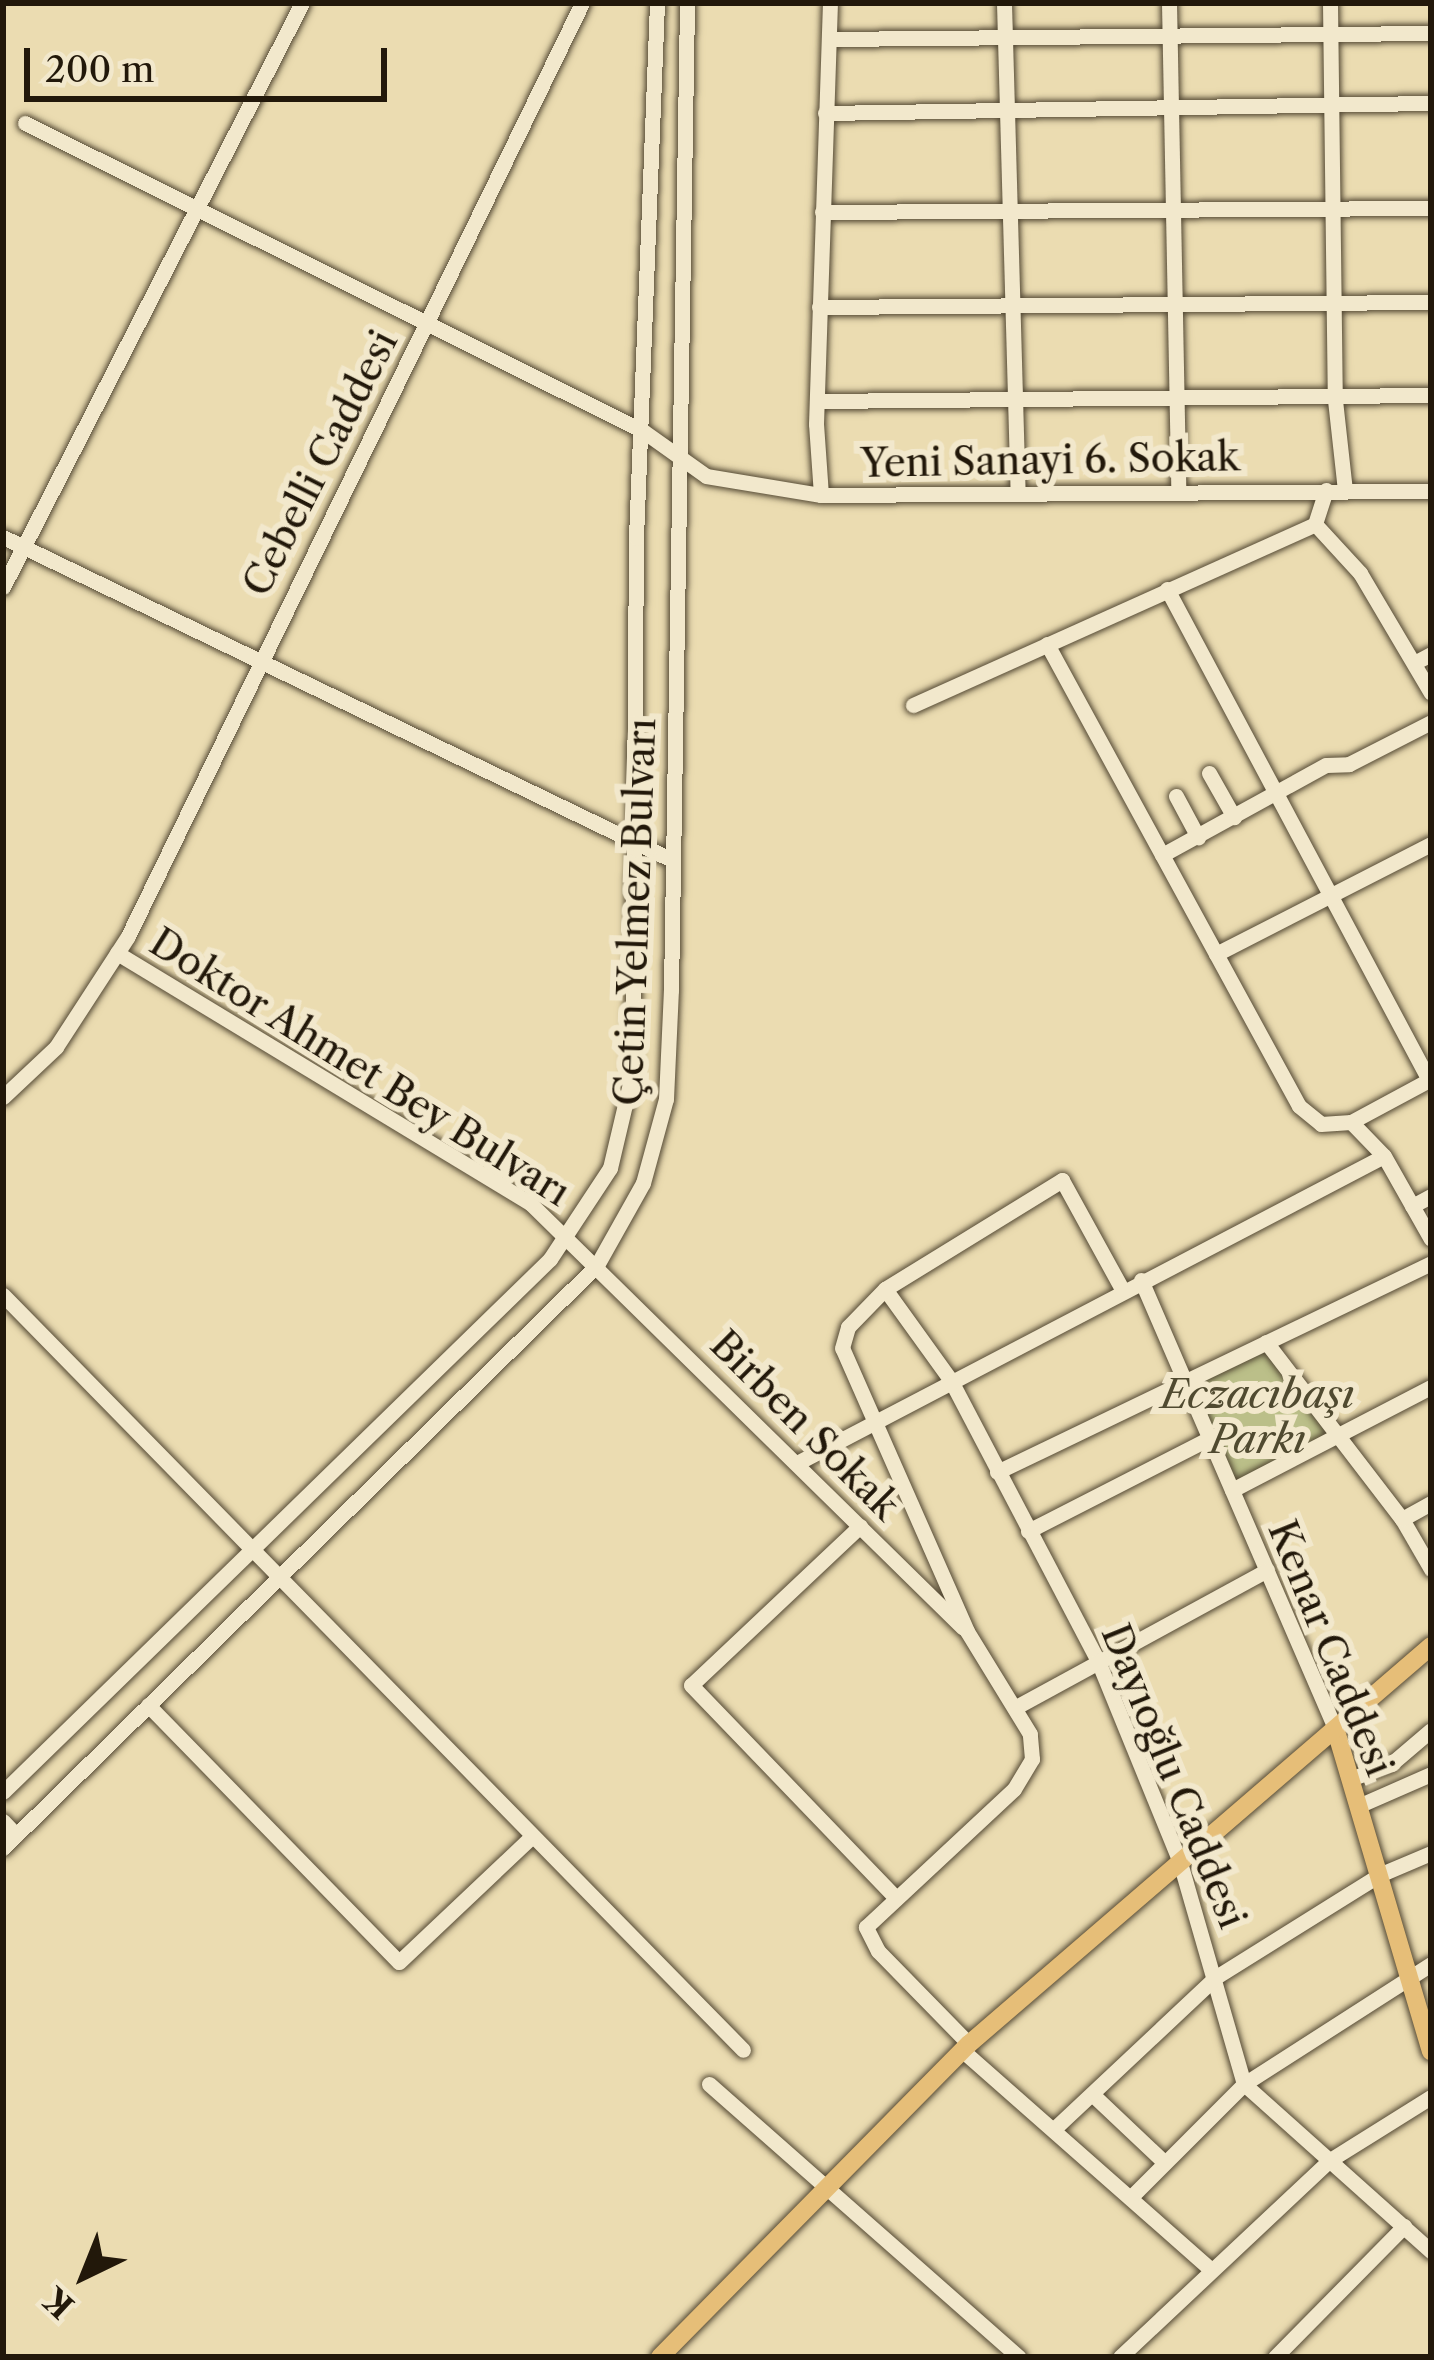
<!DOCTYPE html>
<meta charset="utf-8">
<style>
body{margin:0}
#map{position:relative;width:1434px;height:2360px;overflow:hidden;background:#ebdcb1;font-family:"Libre Caslon Text",serif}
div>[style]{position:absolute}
.green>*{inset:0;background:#bbbf89}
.roads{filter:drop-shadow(0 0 3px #544934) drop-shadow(0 0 3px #544934)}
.minor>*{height:15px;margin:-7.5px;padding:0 7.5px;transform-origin:7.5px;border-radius:7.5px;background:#f2e8cc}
.major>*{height:18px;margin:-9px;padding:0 9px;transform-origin:9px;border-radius:9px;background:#e6be78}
span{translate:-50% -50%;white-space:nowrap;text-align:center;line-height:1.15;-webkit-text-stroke:12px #f2e8cc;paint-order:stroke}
.street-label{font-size:39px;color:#22180a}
.park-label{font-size:39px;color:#504a30;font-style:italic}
.frame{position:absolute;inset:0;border:6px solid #22180a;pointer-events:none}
.north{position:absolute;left:24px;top:2216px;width:120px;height:120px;-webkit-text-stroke:9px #f2e8cc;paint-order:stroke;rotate:223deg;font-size:33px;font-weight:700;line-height:48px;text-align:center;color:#22180a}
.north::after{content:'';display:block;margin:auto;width:42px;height:54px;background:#22180a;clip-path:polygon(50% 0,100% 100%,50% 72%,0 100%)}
.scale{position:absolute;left:24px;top:48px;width:363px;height:54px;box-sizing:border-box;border:6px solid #22180a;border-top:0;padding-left:15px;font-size:36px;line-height:42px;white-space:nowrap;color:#22180a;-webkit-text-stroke:9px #f2e8cc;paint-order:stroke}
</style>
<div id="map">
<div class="green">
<div style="clip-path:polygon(1264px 1348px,1330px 1435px,1235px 1481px,1190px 1382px)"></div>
</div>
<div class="roads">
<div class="minor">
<div style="left:1004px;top:3px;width:490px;rotate:88.4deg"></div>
<div style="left:1169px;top:3px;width:489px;rotate:88.9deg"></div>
<div style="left:1330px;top:3px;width:397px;rotate:89.3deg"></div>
<div style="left:1335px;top:400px;width:91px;rotate:83.7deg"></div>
<div style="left:829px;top:39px;width:602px;rotate:-0.57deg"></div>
<div style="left:825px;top:113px;width:606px;rotate:-0.95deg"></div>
<div style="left:25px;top:123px;width:690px;rotate:26.49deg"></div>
<div style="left:643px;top:431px;width:77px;rotate:35.5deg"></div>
<div style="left:706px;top:476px;width:117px;rotate:9.4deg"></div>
<div style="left:821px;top:495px;width:610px;rotate:-0.38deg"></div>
<div style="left:822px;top:212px;width:609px;rotate:-0.38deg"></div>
<div style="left:819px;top:307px;width:612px;rotate:-0.47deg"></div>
<div style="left:817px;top:401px;width:614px;rotate:-0.56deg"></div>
<div style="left:1326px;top:490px;width:36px;rotate:108deg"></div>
<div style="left:1315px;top:524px;width:67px;rotate:47.4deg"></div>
<div style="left:1360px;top:573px;width:139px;rotate:59.4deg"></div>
<div style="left:821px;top:495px;width:71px;rotate:-94deg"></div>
<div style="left:816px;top:424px;width:421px;rotate:-88.1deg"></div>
<div style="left:3px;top:537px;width:743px;rotate:25.77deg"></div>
<div style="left:3px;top:587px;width:656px;rotate:-62.89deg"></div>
<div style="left:1167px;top:589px;width:557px;rotate:61.92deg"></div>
<div style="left:1047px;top:644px;width:526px;rotate:61.39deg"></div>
<div style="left:1299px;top:1106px;width:28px;rotate:39deg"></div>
<div style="left:1321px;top:1124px;width:30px;rotate:-4deg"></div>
<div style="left:1351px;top:1122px;width:47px;rotate:45.9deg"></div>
<div style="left:1384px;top:1156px;width:95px;rotate:60.5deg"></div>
<div style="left:1414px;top:663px;width:19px;rotate:-28deg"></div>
<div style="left:913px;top:705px;width:441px;rotate:-24.2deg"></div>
<div style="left:1209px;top:773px;width:51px;rotate:60.4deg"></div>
<div style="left:1176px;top:796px;width:47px;rotate:61.8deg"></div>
<div style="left:1162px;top:855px;width:187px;rotate:-28.8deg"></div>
<div style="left:1326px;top:765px;width:23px;rotate:-2deg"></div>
<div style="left:1349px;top:764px;width:92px;rotate:-27.1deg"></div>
<div style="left:117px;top:953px;width:484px;rotate:31.2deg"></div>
<div style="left:531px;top:1204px;width:605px;rotate:44.46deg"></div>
<div style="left:1216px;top:954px;width:242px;rotate:-27.1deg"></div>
<div style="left:3px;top:1097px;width:73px;rotate:-43.3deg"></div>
<div style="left:56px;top:1047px;width:132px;rotate:-57deg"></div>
<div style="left:128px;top:936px;width:1038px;rotate:-64.05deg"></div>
<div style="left:1351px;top:1122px;width:91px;rotate:-28.3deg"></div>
<div style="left:1412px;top:1206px;width:21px;rotate:-28deg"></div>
<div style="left:1141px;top:1280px;width:491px;rotate:66.6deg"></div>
<div style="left:885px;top:1289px;width:111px;rotate:54.2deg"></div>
<div style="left:950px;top:1379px;width:318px;rotate:62.3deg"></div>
<div style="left:1098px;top:1661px;width:214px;rotate:67.8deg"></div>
<div style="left:1179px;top:1859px;width:234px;rotate:73.9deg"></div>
<div style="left:1244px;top:2084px;width:251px;rotate:41.8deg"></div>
<div style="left:3px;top:1295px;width:1057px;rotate:45.57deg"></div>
<div style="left:1266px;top:1342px;width:223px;rotate:52.5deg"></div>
<div style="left:1402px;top:1519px;width:58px;rotate:59.9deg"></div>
<div style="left:797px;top:1463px;width:662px;rotate:-27.61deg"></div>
<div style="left:997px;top:1472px;width:482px;rotate:-25.7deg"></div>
<div style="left:1232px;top:1490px;width:224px;rotate:-27.4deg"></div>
<div style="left:1402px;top:1519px;width:33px;rotate:-29deg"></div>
<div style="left:860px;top:1526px;width:232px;rotate:136.7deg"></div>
<div style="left:691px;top:1685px;width:296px;rotate:46.1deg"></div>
<div style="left:1028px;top:1531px;width:204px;rotate:-27.1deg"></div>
<div style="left:148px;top:1705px;width:359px;rotate:45.7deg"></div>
<div style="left:399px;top:1962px;width:182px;rotate:-43.4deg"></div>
<div style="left:1016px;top:1707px;width:286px;rotate:-28.6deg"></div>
<div style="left:1350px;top:1779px;width:44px;rotate:-20.1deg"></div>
<div style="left:1391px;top:1764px;width:52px;rotate:-40.4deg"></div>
<div style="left:3px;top:1792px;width:764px;rotate:-44.26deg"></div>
<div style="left:550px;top:1259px;width:109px;rotate:-56.6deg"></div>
<div style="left:610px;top:1168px;width:96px;rotate:-76.7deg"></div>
<div style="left:632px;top:1075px;width:537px;rotate:-89.57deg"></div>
<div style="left:636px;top:538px;width:535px;rotate:-87.75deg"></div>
<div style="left:1358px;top:1806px;width:80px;rotate:-23.7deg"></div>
<div style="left:3px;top:1821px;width:19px;rotate:47deg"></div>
<div style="left:3px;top:1848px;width:832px;rotate:-44.46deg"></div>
<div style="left:597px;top:1265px;width:94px;rotate:-60.7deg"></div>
<div style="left:643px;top:1183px;width:87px;rotate:-74.7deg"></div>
<div style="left:666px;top:1099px;width:109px;rotate:-87.4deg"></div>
<div style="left:671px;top:990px;width:987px;rotate:-89.07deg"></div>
<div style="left:969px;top:2044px;width:130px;rotate:-134.4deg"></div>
<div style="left:878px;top:1951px;width:27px;rotate:-117deg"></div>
<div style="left:866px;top:1927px;width:202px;rotate:-43deg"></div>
<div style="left:1014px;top:1789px;width:35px;rotate:-59deg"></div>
<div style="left:1032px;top:1759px;width:25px;rotate:-95deg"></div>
<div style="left:1030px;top:1734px;width:121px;rotate:-121.5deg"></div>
<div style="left:967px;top:1631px;width:309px;rotate:-113.8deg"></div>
<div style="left:842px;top:1348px;width:22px;rotate:-74deg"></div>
<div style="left:848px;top:1327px;width:53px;rotate:-45.8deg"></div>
<div style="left:885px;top:1289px;width:208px;rotate:-31.6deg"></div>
<div style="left:1062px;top:1180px;width:124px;rotate:61.2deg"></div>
<div style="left:963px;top:2051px;width:329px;rotate:41.4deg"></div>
<div style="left:709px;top:2084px;width:413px;rotate:41.4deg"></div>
<div style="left:1092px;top:2094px;width:100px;rotate:43.4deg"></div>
<div style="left:1054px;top:2129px;width:222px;rotate:-43.2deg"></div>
<div style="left:1216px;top:1977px;width:192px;rotate:-32deg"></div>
<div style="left:1379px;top:1875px;width:56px;rotate:-22.9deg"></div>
<div style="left:1132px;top:2196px;width:158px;rotate:-45deg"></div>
<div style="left:1244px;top:2084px;width:222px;rotate:-32.7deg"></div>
<div style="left:1120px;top:2357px;width:288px;rotate:-43.2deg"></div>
<div style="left:1330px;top:2160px;width:119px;rotate:-32deg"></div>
<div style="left:1275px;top:2357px;width:184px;rotate:-45.4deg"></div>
</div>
<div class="major">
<div style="left:1336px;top:1731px;width:334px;rotate:73.5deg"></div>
<div style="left:660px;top:2357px;width:440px;rotate:-45.4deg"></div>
<div style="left:969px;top:2044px;width:610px;rotate:-40.74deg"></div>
</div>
</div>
<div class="street-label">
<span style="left:1050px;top:460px;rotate:-1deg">Yeni Sanayi 6. Sokak</span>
<span style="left:320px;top:463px;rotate:-63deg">Cebelli Caddesi</span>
<span style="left:635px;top:912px;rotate:-88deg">Çetin Yelmez Bulvarı</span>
<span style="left:360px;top:1067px;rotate:32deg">Doktor Ahmet Bey Bulvarı</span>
<span style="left:805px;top:1425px;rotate:45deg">Birben Sokak</span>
<span style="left:1331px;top:1648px;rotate:68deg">Kenar Caddesi</span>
<span style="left:1174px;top:1776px;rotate:68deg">Dayıoğlu Caddesi</span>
</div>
<div class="park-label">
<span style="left:1258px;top:1417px">Eczacıbaşı<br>Parkı</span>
</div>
<div class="frame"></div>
<div class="north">K</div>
<div class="scale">200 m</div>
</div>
